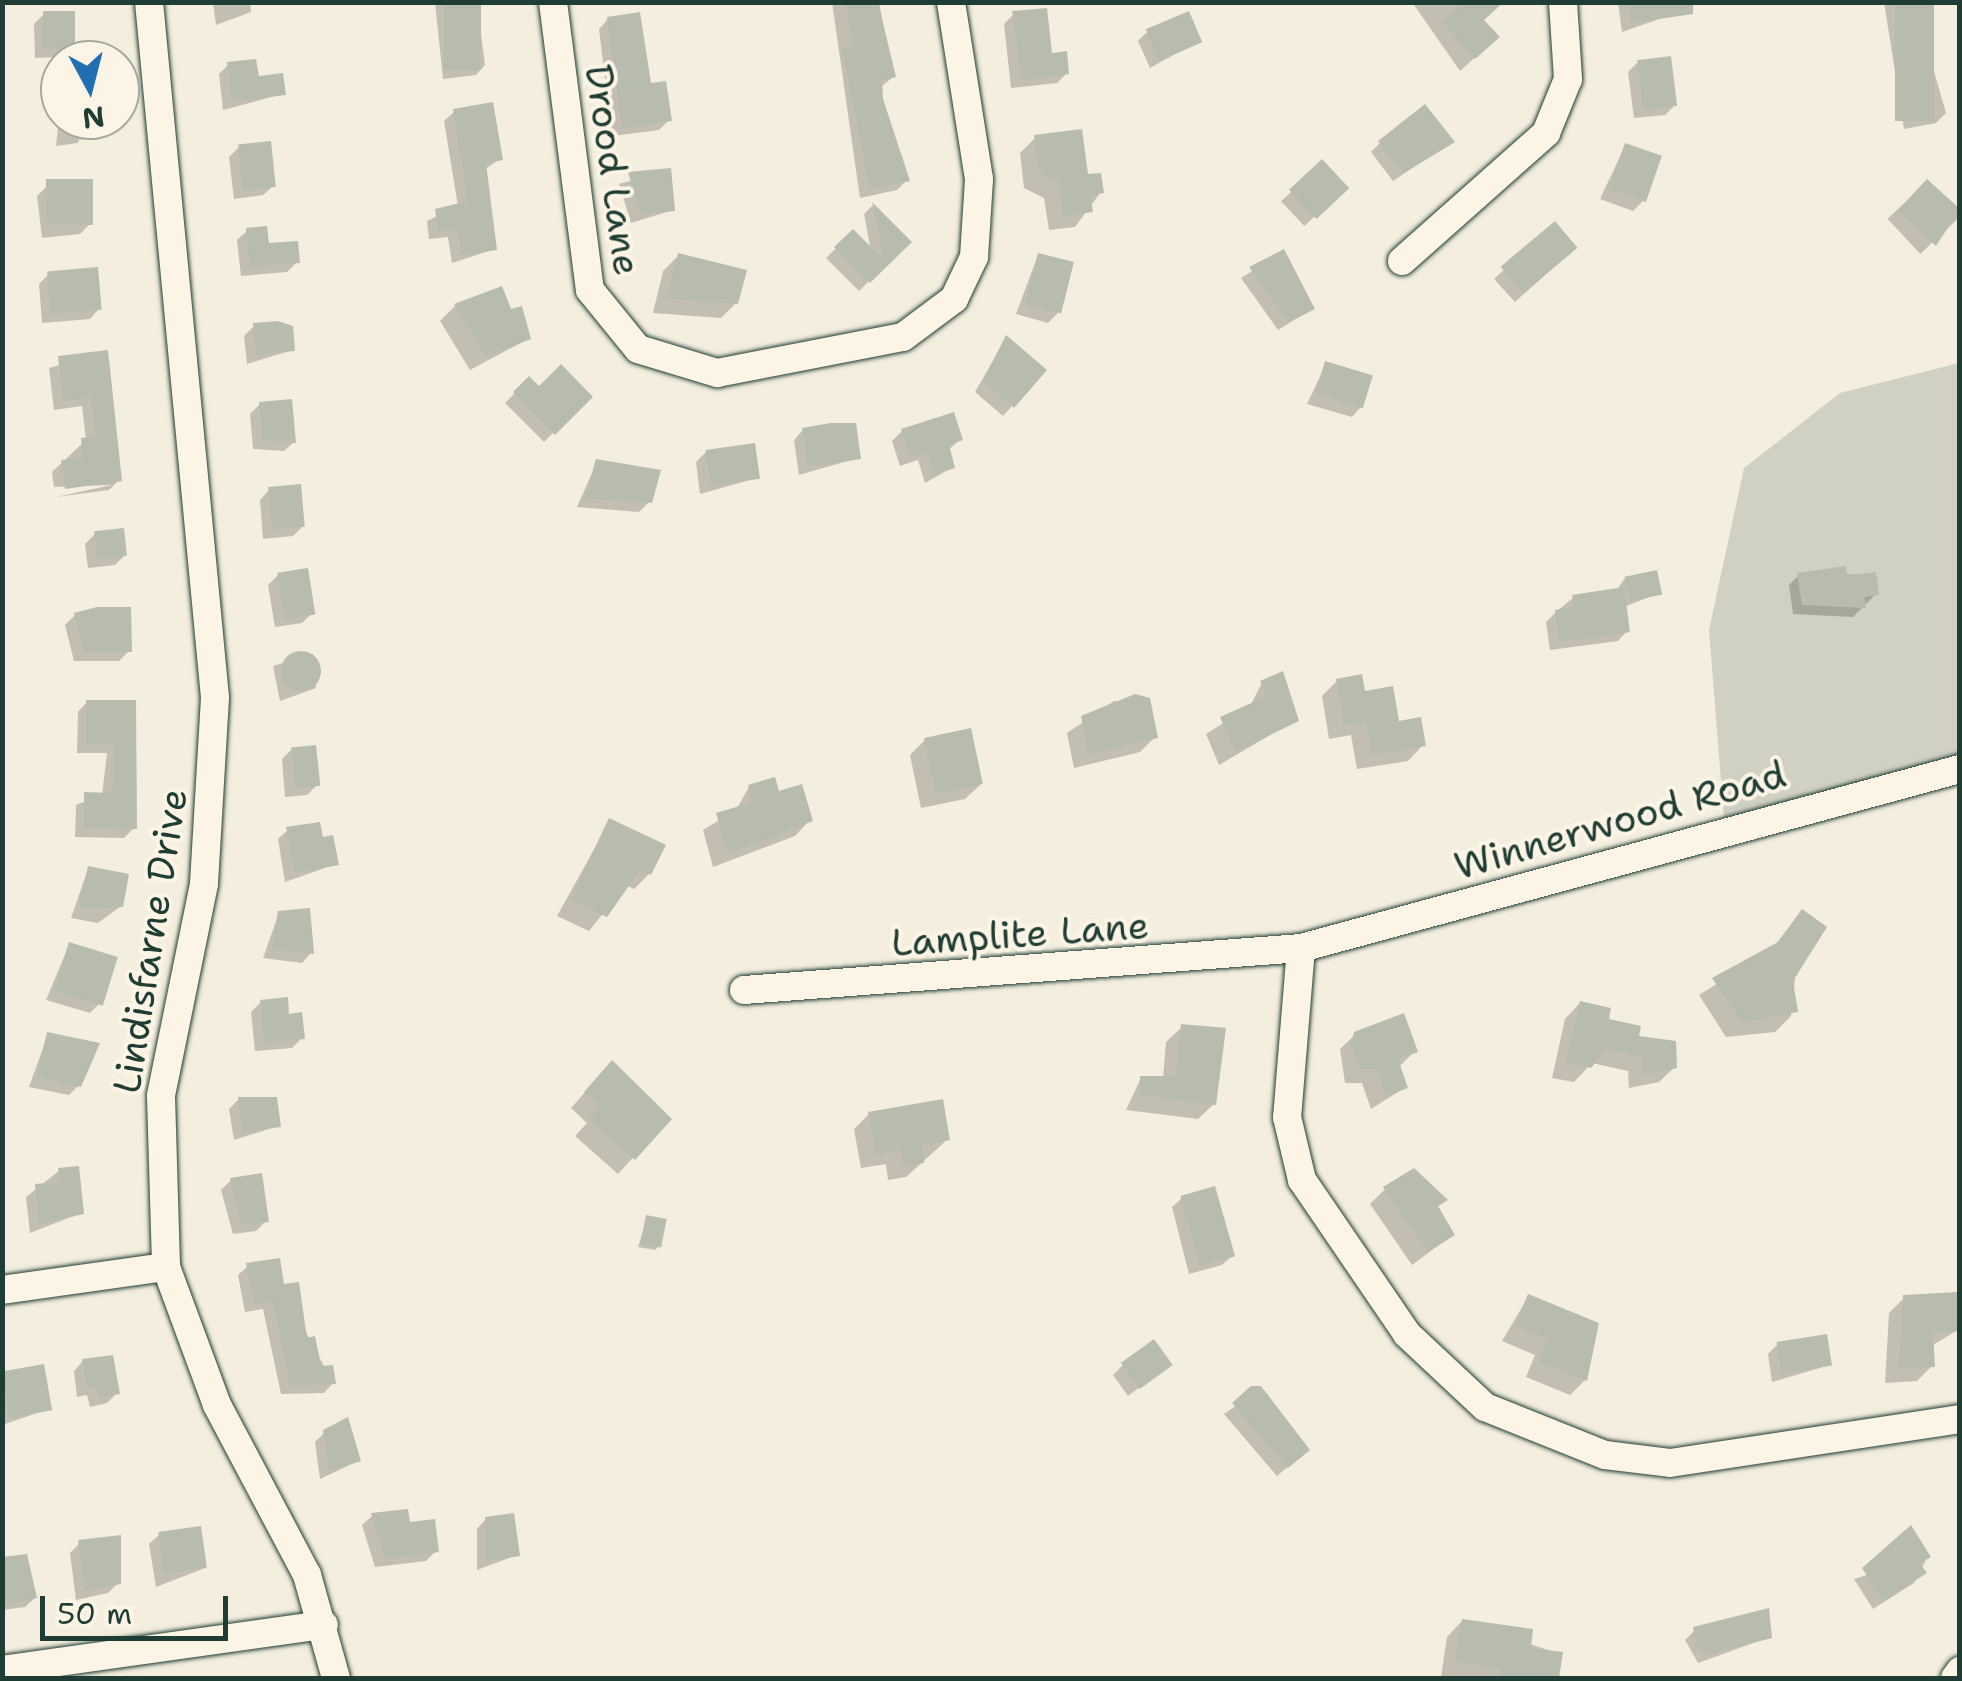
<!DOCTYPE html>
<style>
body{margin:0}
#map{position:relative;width:1962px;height:1681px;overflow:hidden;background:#f3eede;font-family:"Shantell Sans",sans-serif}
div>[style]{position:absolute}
.green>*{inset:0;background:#d0d1c2}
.shadow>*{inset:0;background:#0003;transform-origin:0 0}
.building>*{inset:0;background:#b8bcae;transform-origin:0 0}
.round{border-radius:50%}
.roads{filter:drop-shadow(0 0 2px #1f3d34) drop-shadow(0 0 2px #1f3d34)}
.minor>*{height:28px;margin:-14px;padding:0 14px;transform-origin:14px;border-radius:14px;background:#fcf5e5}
span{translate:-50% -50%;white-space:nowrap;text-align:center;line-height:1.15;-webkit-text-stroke:8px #fcf5e5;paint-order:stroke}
.street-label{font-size:38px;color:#1f3d34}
.frame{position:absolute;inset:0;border:5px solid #1f3d34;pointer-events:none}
.north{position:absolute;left:40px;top:40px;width:100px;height:100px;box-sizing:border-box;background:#fcf5e5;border:2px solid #a4ab9e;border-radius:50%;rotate:173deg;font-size:28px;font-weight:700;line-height:40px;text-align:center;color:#1f3d34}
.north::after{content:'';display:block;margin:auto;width:35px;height:45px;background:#1f6fb2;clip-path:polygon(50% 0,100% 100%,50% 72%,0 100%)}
.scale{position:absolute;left:40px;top:1596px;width:188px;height:45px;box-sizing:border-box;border:5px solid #1f3d34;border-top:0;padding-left:12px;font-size:30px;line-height:35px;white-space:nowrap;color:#1f3d34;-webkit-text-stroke:8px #fcf5e5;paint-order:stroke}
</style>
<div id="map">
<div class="green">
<div style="clip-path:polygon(1959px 363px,1959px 755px,1724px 818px,1709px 630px,1744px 468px,1840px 393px)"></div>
</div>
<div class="shadow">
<div style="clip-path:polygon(213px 2px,250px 2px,251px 12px,216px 25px)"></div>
<div style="clip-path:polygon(435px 2px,477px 2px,485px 65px,476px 75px,443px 79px)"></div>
<div style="clip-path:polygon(832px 2px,879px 2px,893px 77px,881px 87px,892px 157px,902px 155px,907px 180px,897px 190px,860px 198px)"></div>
<div style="clip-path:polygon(1412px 2px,1485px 2px,1482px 51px,1460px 71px)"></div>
<div style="clip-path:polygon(1618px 2px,1663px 2px,1665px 17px,1622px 32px)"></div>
<div style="clip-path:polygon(1884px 2px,1914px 2px,1946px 113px,1936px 123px,1904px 129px)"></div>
<div style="clip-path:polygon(44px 14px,73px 47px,63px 57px,35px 58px,34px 24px)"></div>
<div style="clip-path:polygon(1014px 14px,1067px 73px,1057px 83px,1011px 88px,1004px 24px)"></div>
<div style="clip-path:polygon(608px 19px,669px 120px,659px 130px,612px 136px,599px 29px)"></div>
<div style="clip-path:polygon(1148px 31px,1199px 41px,1150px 68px,1138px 41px)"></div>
<div style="clip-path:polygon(1638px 62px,1675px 105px,1665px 115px,1634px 118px,1628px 72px)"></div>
<div style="clip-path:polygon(228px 65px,256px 79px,283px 94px,223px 110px,219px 74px)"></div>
<div style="clip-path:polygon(60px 110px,60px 120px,86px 120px,78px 143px,56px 146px)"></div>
<div style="clip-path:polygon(454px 112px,500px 159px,484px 170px,495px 249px,452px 263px,448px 237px,429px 239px,427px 221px,458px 206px,444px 121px)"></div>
<div style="clip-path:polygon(1035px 138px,1101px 192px,1075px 227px,1049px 230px,1044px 198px,1024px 188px,1020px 153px)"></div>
<div style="clip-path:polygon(1452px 141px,1393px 181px,1371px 152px,1380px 143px)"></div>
<div style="clip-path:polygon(1625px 146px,1643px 201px,1633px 211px,1600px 199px)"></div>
<div style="clip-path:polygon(239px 147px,273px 186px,263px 195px,234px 199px,229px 157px)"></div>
<div style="left:1322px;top:163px;width:34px;height:56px;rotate:47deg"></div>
<div style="clip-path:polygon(669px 170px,673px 210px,631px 223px,619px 184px)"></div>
<div style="left:1927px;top:182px;width:48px;height:54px;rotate:47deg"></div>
<div style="clip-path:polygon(47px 186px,90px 224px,80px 234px,42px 238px,37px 196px)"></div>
<div style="clip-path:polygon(872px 206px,908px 242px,859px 291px,826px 258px,853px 232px,871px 251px,864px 214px)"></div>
<div style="clip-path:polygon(247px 231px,297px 262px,287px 272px,241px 276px,237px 240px)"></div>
<div style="clip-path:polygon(1283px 252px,1312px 309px,1278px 330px,1241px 278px)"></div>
<div style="clip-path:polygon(1038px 255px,1058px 313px,1048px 323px,1016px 314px)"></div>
<div style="clip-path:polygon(678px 256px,736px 303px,721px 318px,653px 313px,663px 271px)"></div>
<div style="clip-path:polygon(1565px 257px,1515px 302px,1494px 279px,1504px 270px)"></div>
<div style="clip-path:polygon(49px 274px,99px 309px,90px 319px,42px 323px,39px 284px)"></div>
<div style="clip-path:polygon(455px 306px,509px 313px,528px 339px,470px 370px,440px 321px)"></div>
<div style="clip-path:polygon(254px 326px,293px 350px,247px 364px,244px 336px)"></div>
<div style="clip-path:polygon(1006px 338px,1012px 406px,1003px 416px,975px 392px)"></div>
<div style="clip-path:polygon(106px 352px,119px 480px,109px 490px,56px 497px,112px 485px,54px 487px,52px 472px,86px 440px,82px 406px,54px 410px,49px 368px)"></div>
<div style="clip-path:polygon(1326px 364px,1361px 407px,1352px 417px,1307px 404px)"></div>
<div style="clip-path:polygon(529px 379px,539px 390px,589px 397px,544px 442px,505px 403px)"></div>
<div style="clip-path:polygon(260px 404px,294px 442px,284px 451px,253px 449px,250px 414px)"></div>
<div style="clip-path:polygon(803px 430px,858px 458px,799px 475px,794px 440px)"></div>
<div style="clip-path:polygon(902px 431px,960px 440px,948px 450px,953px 467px,925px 483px,918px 460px,900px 466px,892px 441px)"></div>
<div style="clip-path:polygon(706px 452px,757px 478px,700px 494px,696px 462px)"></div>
<div style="clip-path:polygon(597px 462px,649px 502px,639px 512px,577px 507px)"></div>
<div style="clip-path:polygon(269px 490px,303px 526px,293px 536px,263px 539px,260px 500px)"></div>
<div style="clip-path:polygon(95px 534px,125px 555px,115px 565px,88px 568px,85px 544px)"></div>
<div style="clip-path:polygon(1873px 574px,1876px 594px,1853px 617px,1793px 614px,1789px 585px,1798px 576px)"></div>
<div style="clip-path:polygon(278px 575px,312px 613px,302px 623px,275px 627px,268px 585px)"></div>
<div style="clip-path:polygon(1625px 578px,1659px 593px,1624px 607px,1627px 631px,1618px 641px,1550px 650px,1546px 622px,1556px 612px,1574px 597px,1616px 591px)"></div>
<div style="clip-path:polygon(75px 615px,129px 651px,119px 661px,74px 661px,65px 625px)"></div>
<div style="clip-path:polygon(313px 654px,316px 688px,280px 701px,273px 666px)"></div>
<div style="clip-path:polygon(1337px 681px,1363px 694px,1423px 745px,1408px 761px,1357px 769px,1351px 735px,1329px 739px,1322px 696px)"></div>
<div style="clip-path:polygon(1262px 683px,1296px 720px,1219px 765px,1206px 734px,1250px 706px)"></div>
<div style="clip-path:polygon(1114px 701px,1148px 701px,1155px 737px,1140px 752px,1074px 768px,1067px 733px)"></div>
<div style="clip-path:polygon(87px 702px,134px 702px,134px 828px,124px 838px,75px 837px,76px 805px,102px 795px,107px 753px,77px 753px,78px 712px)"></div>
<div style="clip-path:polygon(925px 740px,981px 784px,965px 799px,921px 808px,910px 755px)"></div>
<div style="clip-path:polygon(292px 749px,317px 785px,307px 795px,285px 797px,282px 759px)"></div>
<div style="clip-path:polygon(749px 787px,810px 820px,795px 836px,713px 867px,703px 830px,736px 810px)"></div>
<div style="clip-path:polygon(610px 821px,649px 874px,634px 889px,626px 885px,589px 931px,557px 916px)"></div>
<div style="clip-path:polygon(288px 830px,321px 840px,336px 864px,285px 882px,278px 839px)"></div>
<div style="clip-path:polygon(88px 869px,121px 906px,98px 923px,71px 918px)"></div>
<div style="clip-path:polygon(1802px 912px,1791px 1016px,1775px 1032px,1726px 1037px,1699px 995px,1772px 949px)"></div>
<div style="clip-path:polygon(279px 913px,311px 953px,302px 963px,263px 958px)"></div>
<div style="clip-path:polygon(69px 945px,100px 1003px,90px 1013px,46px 1000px)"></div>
<div style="clip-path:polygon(261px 1002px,302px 1038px,292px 1048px,255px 1051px,251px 1012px)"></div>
<div style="clip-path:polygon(1580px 1003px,1636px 1038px,1675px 1067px,1659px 1082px,1629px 1088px,1628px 1071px,1592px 1063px,1574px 1082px,1552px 1078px,1565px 1019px)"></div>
<div style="clip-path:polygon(1182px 1027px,1214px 1104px,1198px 1119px,1126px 1110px,1141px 1078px,1163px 1078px,1166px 1042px)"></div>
<div style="clip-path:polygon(48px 1034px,79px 1085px,69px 1095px,29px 1087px)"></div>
<div style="clip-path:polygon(1356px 1034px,1415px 1051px,1398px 1068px,1406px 1087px,1371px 1109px,1362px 1083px,1345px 1083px,1340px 1049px)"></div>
<div style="clip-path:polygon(597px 1079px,668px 1119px,618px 1174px,575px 1136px,587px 1123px,571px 1108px)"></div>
<div style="clip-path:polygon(239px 1099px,278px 1126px,234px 1140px,229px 1109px)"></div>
<div style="clip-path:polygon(869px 1114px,948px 1139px,906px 1177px,888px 1180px,886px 1164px,861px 1168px,854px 1129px)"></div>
<div style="clip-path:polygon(60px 1170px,81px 1213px,30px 1233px,26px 1197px)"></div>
<div style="clip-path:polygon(231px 1180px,266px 1221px,256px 1231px,233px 1234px,221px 1190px)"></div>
<div style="clip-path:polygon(1385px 1189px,1444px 1200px,1436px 1208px,1452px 1235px,1412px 1265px,1370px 1204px)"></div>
<div style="clip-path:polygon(1182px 1198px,1232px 1256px,1222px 1265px,1189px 1274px,1172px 1207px)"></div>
<div style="clip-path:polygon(647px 1218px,659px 1246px,655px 1250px,638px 1247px)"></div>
<div style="clip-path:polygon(248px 1266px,282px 1287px,333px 1383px,324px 1393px,281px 1394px,263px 1309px,245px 1312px,238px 1275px)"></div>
<div style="clip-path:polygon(1528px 1297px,1585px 1380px,1570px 1395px,1526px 1377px,1535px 1355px,1502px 1341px)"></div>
<div style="clip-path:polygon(1904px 1298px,1958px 1330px,1931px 1346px,1932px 1366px,1917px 1381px,1885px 1383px,1889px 1313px)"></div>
<div style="clip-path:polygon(1778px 1344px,1830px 1365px,1772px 1382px,1768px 1354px)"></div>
<div style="clip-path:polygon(83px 1361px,117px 1393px,107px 1403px,90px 1407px,87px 1395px,77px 1397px,74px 1371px)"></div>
<div style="clip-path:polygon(1123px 1365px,1169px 1365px,1128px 1396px,1113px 1375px)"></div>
<div style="clip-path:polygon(2px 1374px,49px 1409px,2px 1425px)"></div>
<div style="clip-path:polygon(1260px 1389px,1297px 1459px,1277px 1476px,1224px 1414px)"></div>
<div style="clip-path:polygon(325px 1432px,358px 1461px,320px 1479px,315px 1442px)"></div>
<div style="clip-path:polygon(372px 1516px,408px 1525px,436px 1551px,426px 1561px,375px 1567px,362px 1525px)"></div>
<div style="clip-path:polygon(486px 1519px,517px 1555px,477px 1570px,477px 1529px)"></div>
<div style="clip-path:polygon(159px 1535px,205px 1568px,156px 1587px,149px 1544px)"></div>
<div style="clip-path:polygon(80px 1543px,118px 1583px,108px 1593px,76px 1600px,70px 1553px)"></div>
<div style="clip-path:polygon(1928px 1556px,1914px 1583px,1873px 1609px,1854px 1579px)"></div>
<div style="clip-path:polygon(2px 1560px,35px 1598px,25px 1607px,2px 1610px)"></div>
<div style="clip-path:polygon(1462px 1621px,1560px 1654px,1556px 1678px,1441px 1677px,1447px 1637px)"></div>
<div style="clip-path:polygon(1695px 1630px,1770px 1637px,1698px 1663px,1685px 1640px)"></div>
<div style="clip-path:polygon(833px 1676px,833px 1678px,805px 1678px,807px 1677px)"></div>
</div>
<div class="building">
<div style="left:444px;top:2px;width:37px;height:68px"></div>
<div style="clip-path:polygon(846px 2px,878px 2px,896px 77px,882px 80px,883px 99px,910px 181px,870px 189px,842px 48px,853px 46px)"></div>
<div style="clip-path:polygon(1466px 2px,1504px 2px,1484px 20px,1500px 37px,1475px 59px,1443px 22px)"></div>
<div style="clip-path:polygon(1629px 2px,1693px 2px,1693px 14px,1631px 23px)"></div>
<div style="left:1895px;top:2px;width:39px;height:119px"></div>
<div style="clip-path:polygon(1047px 8px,1052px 53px,1067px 51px,1069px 74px,1021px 80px,1012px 11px)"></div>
<div style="left:43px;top:11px;width:32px;height:38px"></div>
<div style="left:1189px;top:11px;width:34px;height:47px;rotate:67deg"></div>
<div style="clip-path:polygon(640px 12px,651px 83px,666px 81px,672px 121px,622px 128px,607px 17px)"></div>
<div style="left:1671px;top:56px;width:50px;height:34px;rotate:83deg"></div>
<div style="clip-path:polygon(256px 59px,259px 76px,283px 73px,286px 95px,232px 101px,227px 62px)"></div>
<div style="clip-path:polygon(493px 102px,503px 160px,486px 163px,497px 250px,461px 255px,458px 228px,438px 231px,435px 209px,468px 201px,453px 109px)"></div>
<div style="clip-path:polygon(1425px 104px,1455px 142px,1404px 173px,1378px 141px)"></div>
<div style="clip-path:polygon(1082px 129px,1088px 174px,1101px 173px,1104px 193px,1090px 195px,1093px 212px,1063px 216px,1059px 183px,1039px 173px,1034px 135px)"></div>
<div style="left:271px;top:141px;width:46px;height:33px;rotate:84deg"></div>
<div style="left:1625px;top:143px;width:39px;height:49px;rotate:19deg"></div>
<div style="left:1322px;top:159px;width:40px;height:45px;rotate:47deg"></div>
<div style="clip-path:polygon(671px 168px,675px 211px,640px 214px,628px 172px)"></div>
<div style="left:93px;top:179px;width:46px;height:47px;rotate:90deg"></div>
<div style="clip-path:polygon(1927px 179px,1960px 209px,1936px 246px,1898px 210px)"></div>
<div style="clip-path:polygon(872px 202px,912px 242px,870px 283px,834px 247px,853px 229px,884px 260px)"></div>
<div style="left:1555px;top:221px;width:35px;height:71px;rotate:50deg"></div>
<div style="clip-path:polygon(267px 226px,269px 243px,298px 241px,300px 263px,250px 267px,246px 228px)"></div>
<div style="clip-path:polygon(1284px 249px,1315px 309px,1289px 322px,1249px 267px)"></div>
<div style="clip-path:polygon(678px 253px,747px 270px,738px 304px,667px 298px)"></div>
<div style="left:1038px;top:253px;width:37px;height:53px;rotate:14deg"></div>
<div style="left:98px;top:267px;width:43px;height:51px;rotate:85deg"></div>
<div style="clip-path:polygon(502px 286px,511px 309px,522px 306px,531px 339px,486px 356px,454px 304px)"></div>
<div style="clip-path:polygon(278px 321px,293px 326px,295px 351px,256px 355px,253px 323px)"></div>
<div style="clip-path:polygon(1006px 335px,1047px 370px,1014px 408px,983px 381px)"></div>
<div style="clip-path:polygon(108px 350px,122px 481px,65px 489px,61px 460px,83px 457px,81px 438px,95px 436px,91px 398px,63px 401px,58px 356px)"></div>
<div style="left:1325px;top:361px;width:50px;height:34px;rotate:17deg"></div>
<div style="clip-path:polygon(561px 364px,593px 397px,555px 435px,513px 392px,529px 376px,539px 386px)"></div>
<div style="clip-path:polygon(292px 399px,296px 443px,262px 440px,259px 402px)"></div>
<div style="clip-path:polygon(954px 412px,963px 440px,949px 445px,955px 468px,934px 475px,927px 452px,910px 457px,901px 429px)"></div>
<div style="clip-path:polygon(831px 423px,856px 423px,861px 459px,808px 467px,802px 428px)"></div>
<div style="left:755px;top:443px;width:36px;height:50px;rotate:82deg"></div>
<div style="clip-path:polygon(596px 459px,661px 470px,652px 503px,585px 498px)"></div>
<div style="left:301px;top:484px;width:43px;height:33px;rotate:85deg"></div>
<div style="left:124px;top:528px;width:28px;height:30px;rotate:84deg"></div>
<div style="clip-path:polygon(1846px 566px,1847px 576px,1876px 572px,1879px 595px,1864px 597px,1866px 608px,1802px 605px,1797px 573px)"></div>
<div style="left:308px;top:568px;width:47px;height:31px;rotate:81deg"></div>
<div style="left:1657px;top:570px;width:25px;height:33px;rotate:78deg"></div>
<div style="clip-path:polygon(1624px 587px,1630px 632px,1559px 642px,1555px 610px,1574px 607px,1572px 595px)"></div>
<div style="clip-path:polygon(97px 607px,131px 607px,132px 652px,84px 652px,74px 613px)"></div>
<div class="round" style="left:281px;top:651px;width:40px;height:40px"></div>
<div style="clip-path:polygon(1283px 671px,1299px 721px,1235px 752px,1220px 717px,1267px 696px,1260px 681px)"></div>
<div style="clip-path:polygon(1362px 674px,1365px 691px,1393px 686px,1399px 721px,1421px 717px,1426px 746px,1372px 755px,1366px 721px,1344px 725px,1336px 679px)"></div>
<div style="clip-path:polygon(1135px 694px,1150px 698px,1158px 738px,1088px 754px,1081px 716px)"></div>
<div style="clip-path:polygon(86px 700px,136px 700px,137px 829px,84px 828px,84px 792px,110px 793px,115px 784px,115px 744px,86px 744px)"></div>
<div style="left:971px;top:728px;width:57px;height:48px;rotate:78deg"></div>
<div style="left:316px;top:745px;width:41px;height:25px;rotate:84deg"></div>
<div style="clip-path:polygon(775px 777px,779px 791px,802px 784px,813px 821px,728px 854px,716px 813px,753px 802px,748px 785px)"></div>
<div style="clip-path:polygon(609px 818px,666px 845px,651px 875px,640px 870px,607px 917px,570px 900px)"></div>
<div style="clip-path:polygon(320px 822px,323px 837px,333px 835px,339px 865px,295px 873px,286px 827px)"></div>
<div style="clip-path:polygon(88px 866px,129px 874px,123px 907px,79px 908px)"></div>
<div style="clip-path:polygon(310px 908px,314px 954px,272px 949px,278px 911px)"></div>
<div style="clip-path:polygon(1802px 909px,1827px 927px,1793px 981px,1798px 1012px,1742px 1022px,1712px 978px,1778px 942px)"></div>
<div style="left:69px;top:942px;width:51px;height:51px;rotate:17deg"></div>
<div style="clip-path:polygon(288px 997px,289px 1014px,302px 1012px,305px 1039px,264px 1043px,260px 1000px)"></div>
<div style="clip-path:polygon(1580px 1001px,1611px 1008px,1609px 1019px,1641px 1026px,1639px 1036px,1676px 1041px,1677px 1068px,1643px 1075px,1643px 1057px,1606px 1049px,1591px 1068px,1566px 1063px)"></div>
<div style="clip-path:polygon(1404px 1013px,1418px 1052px,1398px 1059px,1408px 1088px,1386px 1096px,1377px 1069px,1360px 1069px,1351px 1045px,1354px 1032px)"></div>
<div style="clip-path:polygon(1181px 1024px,1226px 1028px,1216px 1105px,1140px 1095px,1140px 1076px,1176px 1076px)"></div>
<div style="clip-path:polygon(47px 1032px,100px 1043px,81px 1087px,37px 1077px)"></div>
<div style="clip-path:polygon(612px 1060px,672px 1119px,635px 1160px,588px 1119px,600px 1106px,584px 1092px)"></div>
<div style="clip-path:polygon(238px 1097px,277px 1097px,281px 1127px,243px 1132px)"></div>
<div style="clip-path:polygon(943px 1099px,950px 1140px,921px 1145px,924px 1163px,903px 1166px,900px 1150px,876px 1155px,868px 1112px)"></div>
<div style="clip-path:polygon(79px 1166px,84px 1214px,39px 1224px,35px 1184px,60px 1182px,58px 1168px)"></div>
<div style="clip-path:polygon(1414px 1168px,1448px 1200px,1438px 1206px,1455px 1235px,1428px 1252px,1383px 1187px)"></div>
<div style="clip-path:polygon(262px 1173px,269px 1222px,242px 1225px,230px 1178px)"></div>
<div style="left:1215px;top:1186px;width:73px;height:36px;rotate:74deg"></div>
<div style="left:646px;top:1215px;width:21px;height:29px;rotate:11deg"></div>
<div style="clip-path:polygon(280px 1258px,284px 1284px,299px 1282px,307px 1338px,315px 1336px,321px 1366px,333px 1365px,336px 1384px,290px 1386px,273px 1301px,255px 1304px,246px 1263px)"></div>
<div style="clip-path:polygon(1958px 1292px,1960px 1331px,1933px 1332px,1935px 1367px,1899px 1369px,1903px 1295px)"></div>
<div style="clip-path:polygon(1528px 1294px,1599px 1323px,1587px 1381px,1539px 1362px,1548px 1339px,1515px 1326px)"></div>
<div style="left:1827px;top:1334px;width:32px;height:51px;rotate:81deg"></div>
<div style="left:1154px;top:1339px;width:32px;height:41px;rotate:54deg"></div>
<div style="clip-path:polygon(113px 1355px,120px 1394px,99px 1398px,97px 1387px,86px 1388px,82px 1359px)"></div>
<div style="left:44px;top:1364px;width:47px;height:43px;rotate:80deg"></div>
<div style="clip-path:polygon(1251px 1386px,1261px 1386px,1310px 1450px,1288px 1468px,1232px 1403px)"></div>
<div style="clip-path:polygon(348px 1417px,361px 1461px,329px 1471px,323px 1430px)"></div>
<div style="clip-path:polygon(408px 1509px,410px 1522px,435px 1519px,439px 1552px,385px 1558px,371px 1513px)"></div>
<div style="clip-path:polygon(514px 1513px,520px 1556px,486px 1561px,485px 1517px)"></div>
<div style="clip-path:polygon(1911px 1525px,1931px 1557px,1920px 1563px,1927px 1573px,1883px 1601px,1862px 1568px)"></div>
<div style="left:201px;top:1526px;width:42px;height:43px;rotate:82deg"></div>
<div style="clip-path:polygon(121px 1535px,121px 1584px,85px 1591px,78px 1540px)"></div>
<div style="clip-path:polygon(27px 1554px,37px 1598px,2px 1604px,2px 1557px)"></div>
<div style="clip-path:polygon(1769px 1608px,1772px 1638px,1709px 1654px,1696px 1647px,1693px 1627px)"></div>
<div style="clip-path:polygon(1462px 1619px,1533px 1629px,1531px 1648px,1563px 1652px,1559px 1678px,1498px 1678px,1500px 1668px,1455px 1662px)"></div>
</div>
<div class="roads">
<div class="minor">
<div style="left:149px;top:2px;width:699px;rotate:84.58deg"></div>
<div style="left:215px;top:698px;width:186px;rotate:93.4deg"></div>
<div style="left:204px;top:884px;width:216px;rotate:101.5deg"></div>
<div style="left:161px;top:1096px;width:171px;rotate:88.3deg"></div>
<div style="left:166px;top:1267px;width:147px;rotate:69.7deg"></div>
<div style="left:217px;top:1405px;width:192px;rotate:62.1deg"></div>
<div style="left:307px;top:1575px;width:107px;rotate:74.3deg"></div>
<div style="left:553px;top:2px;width:290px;rotate:82.7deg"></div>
<div style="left:590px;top:290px;width:76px;rotate:50.9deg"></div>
<div style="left:638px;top:349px;width:83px;rotate:16.9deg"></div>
<div style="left:717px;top:373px;width:189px;rotate:-11deg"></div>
<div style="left:903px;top:337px;width:64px;rotate:-36.7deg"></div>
<div style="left:954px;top:299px;width:47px;rotate:-64.5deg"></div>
<div style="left:974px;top:257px;width:78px;rotate:-86.3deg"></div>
<div style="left:979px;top:179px;width:179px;rotate:-99deg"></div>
<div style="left:1402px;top:261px;width:193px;rotate:-41.6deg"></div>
<div style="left:1546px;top:133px;width:58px;rotate:-67.8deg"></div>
<div style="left:1568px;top:79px;width:77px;rotate:-93.7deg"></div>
<div style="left:1301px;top:948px;width:170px;rotate:94.7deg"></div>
<div style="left:1287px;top:1117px;width:65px;rotate:76.6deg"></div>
<div style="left:1302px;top:1180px;width:186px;rotate:55.7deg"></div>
<div style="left:1407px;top:1334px;width:107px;rotate:43.1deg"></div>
<div style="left:1485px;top:1407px;width:129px;rotate:21.8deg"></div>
<div style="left:1605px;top:1455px;width:65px;rotate:7deg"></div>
<div style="left:1670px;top:1463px;width:293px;rotate:-8.6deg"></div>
<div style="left:744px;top:990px;width:559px;rotate:-4.31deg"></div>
<div style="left:1301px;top:948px;width:683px;rotate:-15.2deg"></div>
<div style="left:2px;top:1290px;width:166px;rotate:-8deg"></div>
<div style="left:2px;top:1670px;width:325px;rotate:-8deg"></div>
<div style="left:1955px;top:1678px;width:9px;rotate:-54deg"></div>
</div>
</div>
<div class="street-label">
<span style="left:613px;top:170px;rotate:82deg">Drood Lane</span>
<span style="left:1620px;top:820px;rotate:-16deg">Winnerwood Road</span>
<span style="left:1020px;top:934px;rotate:-4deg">Lamplite Lane</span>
<span style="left:150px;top:941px;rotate:-81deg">Lindisfarne Drive</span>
</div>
<div class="frame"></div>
<div class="north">N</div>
<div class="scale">50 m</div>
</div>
